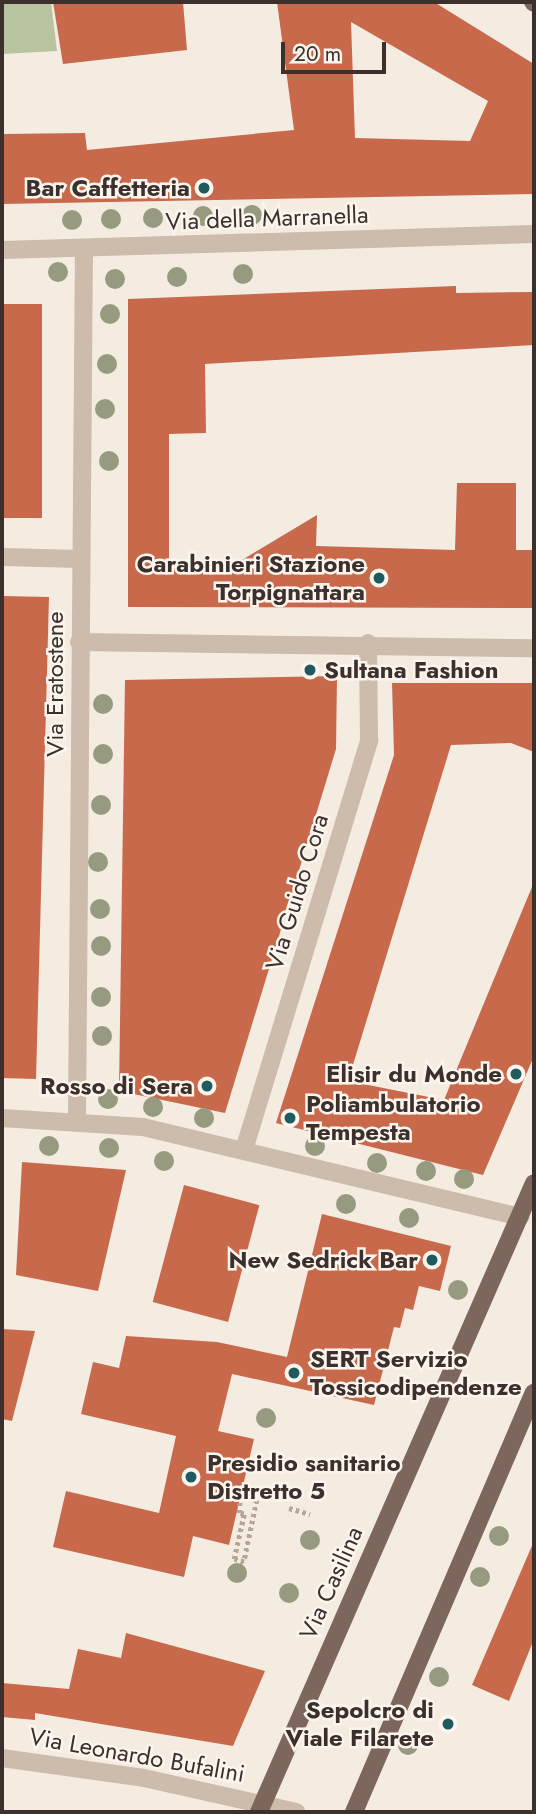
<!DOCTYPE html>
<style>
body{margin:0}
#map{position:relative;width:536px;height:1814px;overflow:hidden;background:#f4ebe1;font-family:Jost,sans-serif}
div>[style]{position:absolute}
.green>*{inset:0;background:#b8c4a0}
.building>*{inset:0;background:#c8694b;transform-origin:0 0}
.path>*{height:4.5px;margin-top:-2.25px;transform-origin:0;background:repeating-linear-gradient(90deg,#b9a596 0 3.5px,transparent 0 7px)}
.minor>*{height:18px;margin:-9px;padding:0 9px;transform-origin:9px;border-radius:9px;background:#cdbbac}
.major>*{height:18px;margin:-9px;padding:0 9px;transform-origin:9px;border-radius:9px;background:#7d675c}
.trees>*{width:20px;height:20px;margin:-10px;border-radius:50%;background:#969b7f}
.dots>*{width:19px;height:19px;translate:-50% -50%;box-sizing:border-box;border:4px solid #fbf5ee;border-radius:50%}
span{translate:-50% -50%;white-space:nowrap;text-align:center;line-height:1.15;-webkit-text-stroke:5px #fbf5ee;paint-order:stroke}
.poi-label{font-size:24px;color:#3b302b;font-weight:700}
.right{translate:-100% -50%;text-align:right}
.left{translate:0 -50%;text-align:left}
.street-label{font-size:24px;color:#3b302b}
.frame{position:absolute;inset:0;border:4px solid #3b302b;pointer-events:none}
.scale{position:absolute;left:281px;top:42px;width:105px;height:32px;box-sizing:border-box;border:4px solid #3b302b;border-top:0;padding-left:9px;font-size:21px;line-height:24px;white-space:nowrap;color:#3b302b;-webkit-text-stroke:5px #fbf5ee;paint-order:stroke}
</style>
<div id="map">
<div class="green">
<div style="clip-path:polygon(2px 2px,51px 2px,57px 51px,2px 54px)"></div>
</div>
<div class="building">
<div style="clip-path:polygon(53px 2px,183px 2px,187px 50px,63px 64px)"></div>
<div style="clip-path:polygon(evenodd,277px 2px,434px 2px,534px 64px,534px 194px,2px 204px,2px 134px,85px 133px,87px 150px,294px 130px,277px 2px,351px 22px,488px 101px,470px 141px,355px 138px,351px 22px)"></div>
<div style="clip-path:polygon(456px 286px,456px 293px,534px 292px,534px 345px,205px 364px,206px 433px,169px 434px,169px 563px,237px 563px,317px 515px,316px 546px,455px 550px,457px 483px,516px 483px,516px 550px,534px 550px,534px 608px,128px 607px,128px 299px)"></div>
<div style="left:2px;top:304px;width:40px;height:214px"></div>
<div style="clip-path:polygon(2px 596px,49px 597px,36px 1079px,2px 1078px)"></div>
<div style="clip-path:polygon(337px 676px,336px 749px,225px 1113px,119px 1091px,125px 680px)"></div>
<div style="clip-path:polygon(392px 683px,534px 683px,534px 752px,511px 743px,451px 745px,348px 1081px,444px 1100px,534px 882px,534px 1056px,483px 1175px,276px 1123px,394px 755px)"></div>
<div style="clip-path:polygon(22px 1162px,126px 1170px,98px 1291px,16px 1275px)"></div>
<div style="left:184px;top:1185px;width:78px;height:121px;rotate:15deg"></div>
<div style="clip-path:polygon(322px 1214px,451px 1246px,440px 1291px,419px 1286px,413px 1310px,405px 1308px,400px 1328px,394px 1327px,374px 1405px,232px 1374px,218px 1431px,254px 1439px,229px 1545px,193px 1536px,184px 1577px,53px 1547px,66px 1491px,159px 1513px,176px 1436px,81px 1414px,93px 1362px,119px 1368px,126px 1336px,217px 1342px,287px 1357px)"></div>
<div style="clip-path:polygon(2px 1329px,35px 1331px,12px 1421px,2px 1419px)"></div>
<div style="clip-path:polygon(534px 1541px,534px 1639px,509px 1701px,472px 1685px)"></div>
<div style="clip-path:polygon(126px 1633px,265px 1671px,233px 1746px,35px 1713px,35px 1720px,2px 1717px,2px 1683px,69px 1689px,78px 1649px,121px 1658px)"></div>
</div>
<div class="path">
<div style="left:240px;top:1496px;width:17px;rotate:13deg"></div>
<div style="left:257px;top:1500px;width:63px;rotate:101.8deg"></div>
<div style="left:244px;top:1562px;width:10px;rotate:-163deg"></div>
<div style="left:234px;top:1559px;width:46px;rotate:-77.5deg"></div>
<div style="left:244px;top:1514px;width:5px;rotate:-169deg"></div>
<div style="left:239px;top:1513px;width:17px;rotate:-87deg"></div>
<div style="left:289px;top:1508px;width:22px;rotate:16deg"></div>
</div>
<div class="minor">
<div style="left:2px;top:250px;width:532px;rotate:-1.72deg"></div>
<div style="left:2px;top:557px;width:78px;rotate:1.5deg"></div>
<div style="left:79px;top:642px;width:455px;rotate:0.8deg"></div>
<div style="left:2px;top:1118px;width:141px;rotate:3.7deg"></div>
<div style="left:143px;top:1127px;width:388px;rotate:13.4deg"></div>
<div style="left:77px;top:1119px;width:870px;rotate:-89.54deg"></div>
<div style="left:244px;top:1150px;width:429px;rotate:-73deg"></div>
<div style="left:369px;top:740px;width:97px;rotate:-90.6deg"></div>
<div style="left:2px;top:1758px;width:143px;rotate:8deg"></div>
<div style="left:144px;top:1778px;width:156px;rotate:12.6deg"></div>
</div>
<div class="major">
<div style="left:533px;top:2px;width:1px;rotate:45deg"></div>
<div style="left:259px;top:1812px;width:686px;rotate:-66.38deg"></div>
<div style="left:354px;top:1812px;width:456px;rotate:-66.8deg"></div>
</div>
<div class="trees">
<div style="left:252px;top:215px"></div>
<div style="left:203px;top:216px"></div>
<div style="left:153px;top:218px"></div>
<div style="left:111px;top:219px"></div>
<div style="left:72px;top:220px"></div>
<div style="left:58px;top:272px"></div>
<div style="left:243px;top:274px"></div>
<div style="left:177px;top:277px"></div>
<div style="left:115px;top:279px"></div>
<div style="left:110px;top:314px"></div>
<div style="left:107px;top:364px"></div>
<div style="left:105px;top:409px"></div>
<div style="left:109px;top:461px"></div>
<div style="left:103px;top:704px"></div>
<div style="left:103px;top:754px"></div>
<div style="left:101px;top:805px"></div>
<div style="left:98px;top:862px"></div>
<div style="left:100px;top:909px"></div>
<div style="left:101px;top:946px"></div>
<div style="left:101px;top:997px"></div>
<div style="left:102px;top:1036px"></div>
<div style="left:108px;top:1099px"></div>
<div style="left:153px;top:1107px"></div>
<div style="left:204px;top:1118px"></div>
<div style="left:49px;top:1146px"></div>
<div style="left:315px;top:1146px"></div>
<div style="left:109px;top:1148px"></div>
<div style="left:164px;top:1161px"></div>
<div style="left:377px;top:1163px"></div>
<div style="left:426px;top:1171px"></div>
<div style="left:464px;top:1179px"></div>
<div style="left:346px;top:1204px"></div>
<div style="left:409px;top:1218px"></div>
<div style="left:458px;top:1290px"></div>
<div style="left:266px;top:1418px"></div>
<div style="left:499px;top:1536px"></div>
<div style="left:310px;top:1540px"></div>
<div style="left:237px;top:1573px"></div>
<div style="left:480px;top:1577px"></div>
<div style="left:289px;top:1593px"></div>
<div style="left:439px;top:1677px"></div>
<div style="left:408px;top:1745px"></div>
</div>
<div class="dots">
<div style="left:204px;top:188px;background:#1f5a5e"></div>
<div style="left:379px;top:578px;background:#1f5a5e"></div>
<div style="left:310px;top:670px;background:#1f5a5e"></div>
<div style="left:516px;top:1074px;background:#1f5a5e"></div>
<div style="left:207px;top:1086px;background:#1f5a5e"></div>
<div style="left:290px;top:1118px;background:#1f5a5e"></div>
<div style="left:432px;top:1260px;background:#1f5a5e"></div>
<div style="left:294px;top:1373px;background:#1f5a5e"></div>
<div style="left:191px;top:1477px;background:#1f5a5e"></div>
<div style="left:448px;top:1724px;background:#1f5a5e"></div>
</div>
<div class="poi-label">
<span class="right" style="left:190px;top:188px">Bar Caffetteria</span>
<span class="right" style="left:365px;top:578px">Carabinieri Stazione<br>Torpignattara</span>
<span class="left" style="left:324px;top:670px">Sultana Fashion</span>
<span class="right" style="left:502px;top:1074px">Elisir du Monde</span>
<span class="right" style="left:193px;top:1086px">Rosso di Sera</span>
<span class="left" style="left:306px;top:1118px">Poliambulatorio<br>Tempesta</span>
<span class="right" style="left:418px;top:1260px">New Sedrick Bar</span>
<span class="left" style="left:310px;top:1373px">SERT Servizio<br>Tossicodipendenze</span>
<span class="left" style="left:207px;top:1477px">Presidio sanitario<br>Distretto 5</span>
<span class="right" style="left:434px;top:1724px">Sepolcro di<br>Viale Filarete</span>
</div>
<div class="street-label">
<span style="left:267px;top:218px;rotate:-2deg">Via della Marranella</span>
<span style="left:55px;top:684px;rotate:-90deg">Via Eratostene</span>
<span style="left:297px;top:892px;rotate:-73deg">Via Guido Cora</span>
<span style="left:331px;top:1583px;rotate:-66deg">Via Casilina</span>
<span style="left:137px;top:1755px;rotate:10deg">Via Leonardo Bufalini</span>
</div>
<div class="frame"></div>
<div class="scale">20 m</div>
</div>
